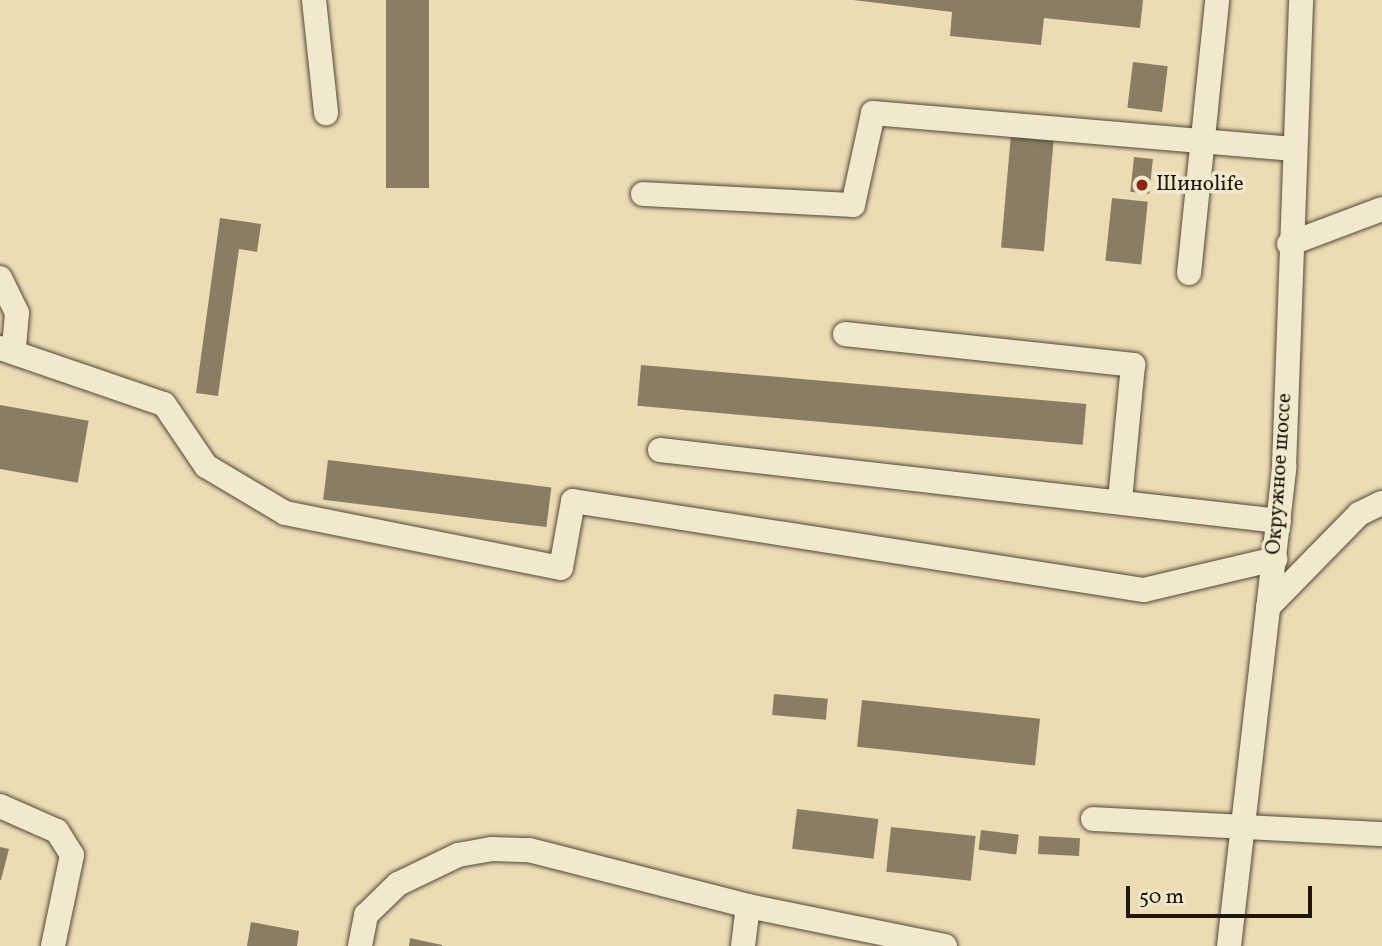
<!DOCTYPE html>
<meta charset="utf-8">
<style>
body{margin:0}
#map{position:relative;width:1382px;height:946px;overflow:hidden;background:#ebdcb4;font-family:Vollkorn,serif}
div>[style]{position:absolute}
.building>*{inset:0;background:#897d64;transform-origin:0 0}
.roads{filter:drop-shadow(0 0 2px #524838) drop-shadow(0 0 2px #524838)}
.minor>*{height:24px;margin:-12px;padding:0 12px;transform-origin:12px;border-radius:12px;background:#f2e8ce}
.dots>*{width:19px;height:19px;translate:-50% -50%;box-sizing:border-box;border:4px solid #f2e8ce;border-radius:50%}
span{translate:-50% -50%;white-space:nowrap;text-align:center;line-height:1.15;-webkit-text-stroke:7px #f2e8ce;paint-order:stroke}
.poi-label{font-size:21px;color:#1f160e}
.left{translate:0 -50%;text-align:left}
.street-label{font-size:21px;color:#1f160e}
.scale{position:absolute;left:1126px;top:886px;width:186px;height:32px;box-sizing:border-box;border:4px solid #1f160e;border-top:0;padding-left:9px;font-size:21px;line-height:24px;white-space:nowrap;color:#1f160e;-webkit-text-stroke:5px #f2e8ce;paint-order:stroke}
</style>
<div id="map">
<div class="building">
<div style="left:386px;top:0;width:43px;height:188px"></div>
<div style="clip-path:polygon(853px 0,1143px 0,1140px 28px,1044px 18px,1041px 45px,950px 36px,952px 12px)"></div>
<div style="left:1133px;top:62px;width:35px;height:46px;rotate:7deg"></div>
<div style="left:1011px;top:134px;width:43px;height:114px;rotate:5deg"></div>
<div style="left:1134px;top:157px;width:19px;height:35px;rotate:6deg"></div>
<div style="left:1112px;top:198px;width:36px;height:63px;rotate:6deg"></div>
<div style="clip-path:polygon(220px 218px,261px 224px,257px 252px,239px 249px,218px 396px,196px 393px)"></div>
<div style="left:641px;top:365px;width:447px;height:41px;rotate:5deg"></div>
<div style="left:0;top:405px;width:90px;height:63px;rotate:10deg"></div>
<div style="left:328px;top:460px;width:225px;height:40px;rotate:7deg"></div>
<div style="left:774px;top:694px;width:54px;height:21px;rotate:5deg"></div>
<div style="left:862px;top:700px;width:179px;height:47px;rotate:6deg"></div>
<div style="left:797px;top:809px;width:82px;height:40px;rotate:7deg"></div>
<div style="left:891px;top:827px;width:85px;height:45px;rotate:6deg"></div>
<div style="left:981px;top:830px;width:38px;height:20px;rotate:7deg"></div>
<div style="left:1039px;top:836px;width:41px;height:18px;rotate:3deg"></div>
<div style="clip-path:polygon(0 847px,9px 849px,1px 880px,0 880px)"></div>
<div style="clip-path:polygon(251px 922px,299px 931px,297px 946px,247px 946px)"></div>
<div style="clip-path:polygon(410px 938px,442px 945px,442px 946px,409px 946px)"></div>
</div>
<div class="roads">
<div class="minor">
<div style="left:314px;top:0;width:114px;rotate:83.9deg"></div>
<div style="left:643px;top:194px;width:210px;rotate:3deg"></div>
<div style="left:853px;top:205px;width:94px;rotate:-77.7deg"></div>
<div style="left:873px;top:113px;width:422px;rotate:4.9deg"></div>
<div style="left:1289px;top:244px;width:99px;rotate:-20.6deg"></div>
<div style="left:1189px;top:273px;width:274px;rotate:-84.1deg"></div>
<div style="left:0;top:278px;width:39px;rotate:64deg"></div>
<div style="left:17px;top:313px;width:38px;rotate:95deg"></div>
<div style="left:845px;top:334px;width:290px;rotate:6.1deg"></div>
<div style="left:1133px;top:365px;width:137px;rotate:95.5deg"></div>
<div style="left:0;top:348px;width:173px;rotate:18.9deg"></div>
<div style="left:164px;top:404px;width:75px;rotate:55.9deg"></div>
<div style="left:206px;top:466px;width:92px;rotate:30.7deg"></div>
<div style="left:285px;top:513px;width:281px;rotate:11.3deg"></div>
<div style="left:561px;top:568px;width:68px;rotate:-79.8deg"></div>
<div style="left:573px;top:501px;width:578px;rotate:8.86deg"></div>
<div style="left:1144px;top:590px;width:135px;rotate:-13.3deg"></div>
<div style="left:660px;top:450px;width:623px;rotate:6.54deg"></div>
<div style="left:1268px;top:607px;width:130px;rotate:-45.6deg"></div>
<div style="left:1359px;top:514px;width:25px;rotate:-26deg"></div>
<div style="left:0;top:806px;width:62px;rotate:23.7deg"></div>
<div style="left:57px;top:831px;width:28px;rotate:58deg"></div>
<div style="left:72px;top:855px;width:93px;rotate:101.8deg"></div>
<div style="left:1093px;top:819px;width:289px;rotate:3deg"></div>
<div style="left:360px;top:946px;width:32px;rotate:-79deg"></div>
<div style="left:366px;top:915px;width:45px;rotate:-44.1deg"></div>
<div style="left:398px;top:884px;width:67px;rotate:-25.8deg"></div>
<div style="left:458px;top:855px;width:35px;rotate:-10deg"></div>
<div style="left:492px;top:849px;width:37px;rotate:2deg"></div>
<div style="left:529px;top:850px;width:226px;rotate:14.3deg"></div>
<div style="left:748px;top:906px;width:201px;rotate:11.5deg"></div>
<div style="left:743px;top:946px;width:40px;rotate:-82.9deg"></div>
<div style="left:1229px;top:946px;width:482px;rotate:-83.4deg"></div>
<div style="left:1284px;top:467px;width:467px;rotate:-87.9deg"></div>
</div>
</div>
<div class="dots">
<div style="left:1142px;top:185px;background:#8f2418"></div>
</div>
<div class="poi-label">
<span class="left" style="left:1156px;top:185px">Шиноlife</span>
</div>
<div class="street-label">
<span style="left:1280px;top:474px;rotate:-86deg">Окружное шоссе</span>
</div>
<div class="scale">50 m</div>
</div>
